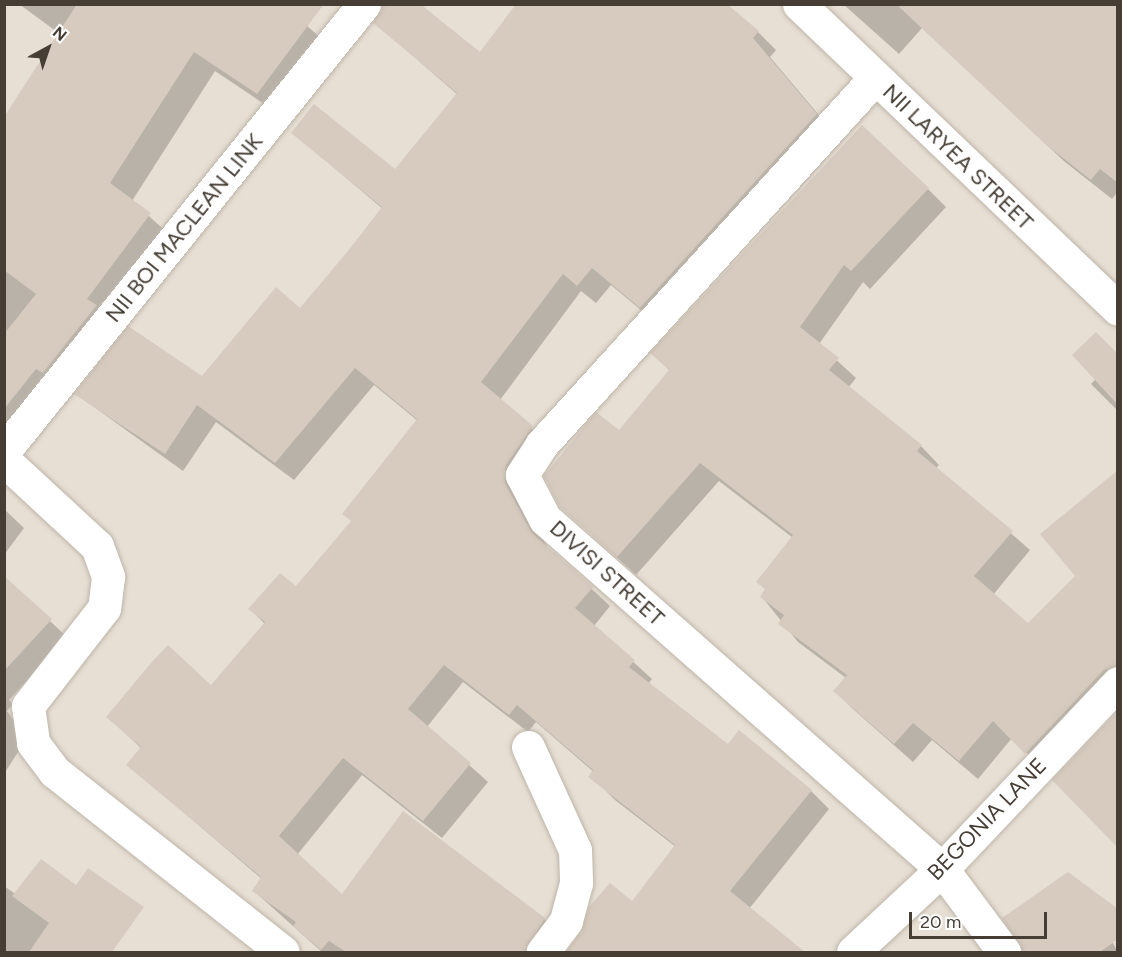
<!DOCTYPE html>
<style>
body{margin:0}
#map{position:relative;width:1122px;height:957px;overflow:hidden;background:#f3eee6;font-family:Figtree,sans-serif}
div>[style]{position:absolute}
.residential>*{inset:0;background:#e7dfd4;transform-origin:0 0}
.shadow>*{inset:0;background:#0003}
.building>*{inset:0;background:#d7cbbf}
.roads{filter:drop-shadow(0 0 2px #beb5a9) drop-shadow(0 0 2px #beb5a9)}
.street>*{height:33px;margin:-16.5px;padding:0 16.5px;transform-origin:16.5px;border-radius:16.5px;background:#fff}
span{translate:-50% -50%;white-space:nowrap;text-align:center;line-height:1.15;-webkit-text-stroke:6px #fff;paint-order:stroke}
.street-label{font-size:22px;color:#463e35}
.frame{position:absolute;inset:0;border:6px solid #463e35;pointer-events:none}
.north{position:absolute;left:18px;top:18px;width:60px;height:60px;-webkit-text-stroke:4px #fff;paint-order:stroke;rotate:40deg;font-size:16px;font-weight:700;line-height:24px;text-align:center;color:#463e35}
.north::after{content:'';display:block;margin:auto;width:21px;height:27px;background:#463e35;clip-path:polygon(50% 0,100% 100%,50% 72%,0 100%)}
.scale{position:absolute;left:909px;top:912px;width:138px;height:27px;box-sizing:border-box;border:3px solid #463e35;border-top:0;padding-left:8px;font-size:18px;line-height:21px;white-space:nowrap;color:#463e35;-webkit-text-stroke:4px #fff;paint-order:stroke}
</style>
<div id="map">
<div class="residential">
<div style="left:5px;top:5px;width:1112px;height:947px"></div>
</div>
<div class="shadow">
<div style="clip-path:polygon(19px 4px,282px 4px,330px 46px,279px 114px,215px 71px,132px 201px,170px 235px,4px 454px,4px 120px,60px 34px)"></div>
<div style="clip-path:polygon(380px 4px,420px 4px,480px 54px,758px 32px,776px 50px,770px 57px,834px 133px,659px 325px,611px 285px,596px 303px,581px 291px,500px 400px,550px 445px,523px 503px,548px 548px,610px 606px,594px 626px,652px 679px,648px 684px,728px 746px,811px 791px,829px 809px,749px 909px,796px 952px,566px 952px,582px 933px,632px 903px,676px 847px,615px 800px,596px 781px,596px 774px,536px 722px,528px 732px,463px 682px,427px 727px,488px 782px,442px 838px,362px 775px,297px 855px,342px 897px,544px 919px,562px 937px,552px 952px,322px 952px,254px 891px,262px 879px,128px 765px,142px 749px,108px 717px,211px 687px,265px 624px,250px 609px,296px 588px,352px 522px,418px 421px,374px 385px,294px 480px,216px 422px,183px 471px,76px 394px,202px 378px,300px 310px,383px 209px,293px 133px,395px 171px,458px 95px,375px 23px,385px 5px)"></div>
<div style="clip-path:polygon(843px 4px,1118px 4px,1118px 191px,1112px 199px,1065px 162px,922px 28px,899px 54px)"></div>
<div style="clip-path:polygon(928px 189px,946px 207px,870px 289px,863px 282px,819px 344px,856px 378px,848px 388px,921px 446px,939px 465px,936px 468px,1030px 550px,993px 595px,1028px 625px,1077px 576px,1118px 472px,1118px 694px,1045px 771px,1012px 738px,978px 779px,932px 740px,913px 762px,853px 709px,835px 691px,846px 678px,798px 642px,762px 597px,793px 538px,719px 481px,636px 575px,561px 506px,670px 371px,652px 353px)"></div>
<div style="clip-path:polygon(1118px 355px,1118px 411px,1091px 384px)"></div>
<div style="clip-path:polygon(4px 509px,24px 528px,4px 555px)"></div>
<div style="clip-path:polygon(4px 578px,67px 637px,9px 700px,13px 704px,7px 711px,27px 738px,4px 774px)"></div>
<div style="clip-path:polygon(4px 886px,98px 952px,4px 952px)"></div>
<div style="clip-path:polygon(1110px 938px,1118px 952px,1021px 952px,1021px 941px)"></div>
</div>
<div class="building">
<div style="clip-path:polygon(77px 4px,324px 4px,257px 94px,194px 52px,110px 183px,151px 213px,87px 299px,97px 305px,43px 373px,36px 369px,4px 409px,4px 334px,36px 294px,4px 270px,4px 117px)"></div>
<div style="clip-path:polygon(382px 4px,420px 4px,480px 52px,516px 4px,727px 4px,759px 31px,753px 38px,817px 114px,640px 308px,592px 268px,577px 286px,563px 274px,481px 382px,533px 426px,506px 465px,505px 483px,532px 533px,593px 587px,575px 608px,635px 660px,629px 667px,728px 744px,739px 730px,812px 790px,730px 891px,805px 952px,566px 952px,581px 932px,589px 907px,610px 883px,632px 901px,675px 845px,588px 777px,593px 770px,517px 705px,509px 715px,444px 665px,408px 709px,471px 763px,423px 821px,343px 758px,279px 836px,342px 894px,403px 811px,545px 918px,525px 952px,346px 952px,329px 941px,321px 950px,293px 926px,296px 922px,252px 891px,261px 877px,126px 765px,141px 747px,106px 717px,151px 663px,168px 645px,211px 685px,265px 622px,248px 609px,280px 573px,296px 586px,351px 521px,342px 514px,417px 419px,355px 368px,275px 463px,197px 405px,165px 454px,74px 394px,128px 326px,202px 376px,276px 287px,300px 308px,348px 251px,382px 207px,291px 133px,314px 104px,395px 169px,457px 93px,373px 23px)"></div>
<div style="clip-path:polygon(896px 4px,1118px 4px,1118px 183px,1100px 169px,1091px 180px,1044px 143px)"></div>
<div style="clip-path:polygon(862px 125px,929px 188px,851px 271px,844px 265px,800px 327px,839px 358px,829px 370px,922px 445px,917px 451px,1013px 531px,974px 576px,1028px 623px,1075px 576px,1040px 534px,1118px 470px,1118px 665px,1104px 670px,1025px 754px,993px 721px,959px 761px,913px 723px,894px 744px,833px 691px,847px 675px,778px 624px,784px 615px,760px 597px,765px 589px,756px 582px,793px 535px,700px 463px,617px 557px,560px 507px,544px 476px,596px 412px,619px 430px,669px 370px,650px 353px)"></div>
<div style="clip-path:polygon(1096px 332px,1118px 354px,1118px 405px,1072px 355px)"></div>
<div style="clip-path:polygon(4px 576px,52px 619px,4px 671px)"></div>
<div style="clip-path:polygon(1118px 711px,1118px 848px,1052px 780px)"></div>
<div style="clip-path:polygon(41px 859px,76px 885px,88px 868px,144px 907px,112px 952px,29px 952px,49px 923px,12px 896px)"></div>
<div style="clip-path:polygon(1068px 872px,1118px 909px,1118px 939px,1100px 952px,1022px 952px,1002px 918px)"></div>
</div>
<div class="roads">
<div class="street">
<div style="left:799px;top:4px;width:441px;rotate:43.7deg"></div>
<div style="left:875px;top:78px;width:495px;rotate:132.3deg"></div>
<div style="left:542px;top:444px;width:37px;rotate:123deg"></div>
<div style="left:522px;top:475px;width:50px;rotate:62.4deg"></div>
<div style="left:545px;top:519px;width:529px;rotate:41.4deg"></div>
<div style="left:942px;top:869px;width:104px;rotate:53.2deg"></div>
<div style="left:4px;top:451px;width:574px;rotate:-51.15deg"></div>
<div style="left:4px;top:460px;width:127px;rotate:42.8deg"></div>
<div style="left:97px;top:546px;width:33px;rotate:70deg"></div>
<div style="left:108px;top:577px;width:31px;rotate:97deg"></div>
<div style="left:104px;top:608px;width:124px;rotate:127.8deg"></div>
<div style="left:28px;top:706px;width:37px;rotate:82deg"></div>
<div style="left:33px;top:743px;width:36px;rotate:53deg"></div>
<div style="left:55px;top:772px;width:290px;rotate:38.3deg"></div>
<div style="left:528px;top:747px;width:113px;rotate:65.5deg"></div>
<div style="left:575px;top:850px;width:33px;rotate:88deg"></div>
<div style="left:576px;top:883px;width:39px;rotate:105deg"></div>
<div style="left:566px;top:921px;width:39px;rotate:127deg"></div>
<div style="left:853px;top:952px;width:122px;rotate:-43deg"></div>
<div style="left:942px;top:869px;width:256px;rotate:-46.6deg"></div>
</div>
</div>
<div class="street-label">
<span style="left:958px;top:157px;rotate:44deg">NII LARYEA STREET</span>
<span style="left:184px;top:228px;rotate:-51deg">NII BOI MACLEAN LINK</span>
<span style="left:607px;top:573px;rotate:42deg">DIVISI STREET</span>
<span style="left:987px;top:819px;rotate:-46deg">BEGONIA LANE</span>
</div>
<div class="frame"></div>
<div class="north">N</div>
<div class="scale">20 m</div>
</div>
